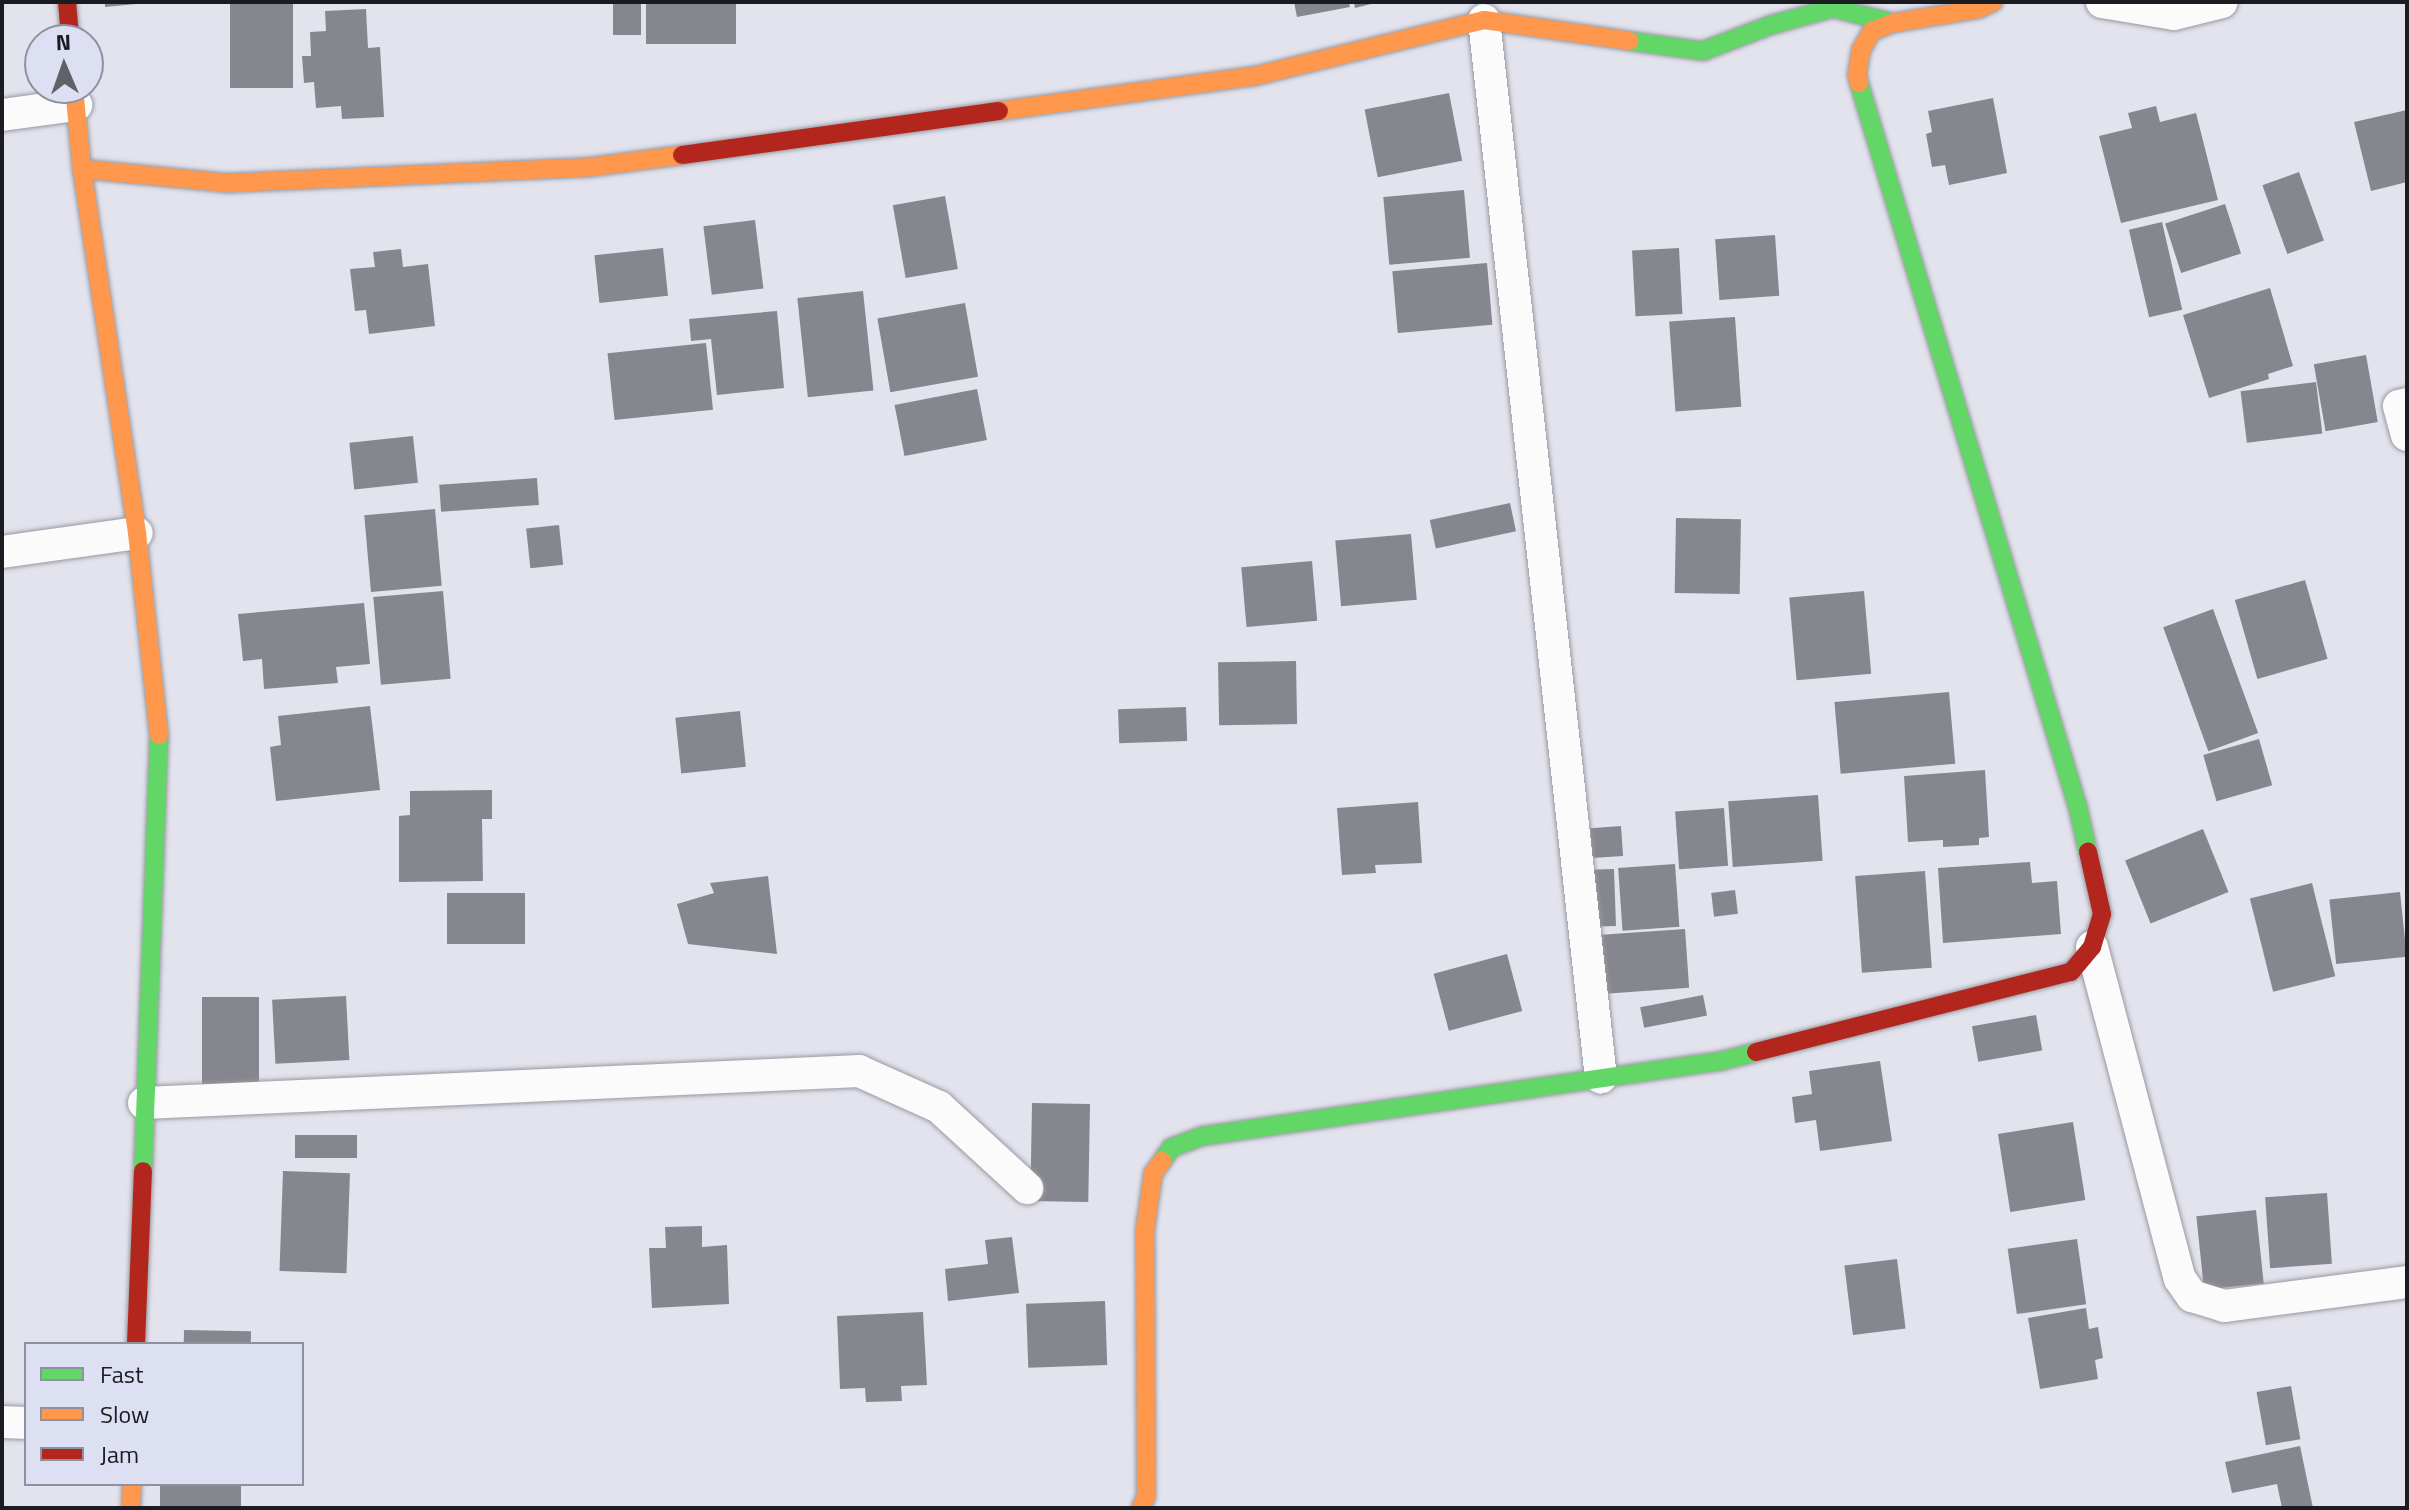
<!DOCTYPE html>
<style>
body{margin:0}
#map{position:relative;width:2409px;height:1510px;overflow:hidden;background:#e2e3ed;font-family:"Titillium Web",sans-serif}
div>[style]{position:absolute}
.building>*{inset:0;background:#86878e;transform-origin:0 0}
.roads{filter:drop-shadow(0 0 2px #9999a1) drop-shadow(0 0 2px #9999a1)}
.street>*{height:32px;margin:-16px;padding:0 16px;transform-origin:16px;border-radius:16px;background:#fbfbfc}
.fast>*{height:18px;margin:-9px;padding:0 9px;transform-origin:9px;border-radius:9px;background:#63d668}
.slow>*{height:18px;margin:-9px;padding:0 9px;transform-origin:9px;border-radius:9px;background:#ff974d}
.jam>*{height:18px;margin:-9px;padding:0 9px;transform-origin:9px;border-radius:9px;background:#b3261e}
span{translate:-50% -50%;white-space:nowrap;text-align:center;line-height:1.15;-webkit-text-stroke:8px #dddff2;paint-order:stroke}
.frame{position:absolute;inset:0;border:4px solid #1b1c22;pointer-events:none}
.legend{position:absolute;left:24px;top:1342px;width:280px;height:144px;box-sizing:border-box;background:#dddff2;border:2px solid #8f919f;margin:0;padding:10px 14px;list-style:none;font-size:24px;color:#1b1c22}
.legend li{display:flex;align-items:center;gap:16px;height:40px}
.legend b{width:40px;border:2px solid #8f919f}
.north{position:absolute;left:24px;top:24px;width:80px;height:80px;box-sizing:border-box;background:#dddff2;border:2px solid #8f919f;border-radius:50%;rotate:358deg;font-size:22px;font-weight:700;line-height:32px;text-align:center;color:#1b1c22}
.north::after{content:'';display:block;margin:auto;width:28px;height:36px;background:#616269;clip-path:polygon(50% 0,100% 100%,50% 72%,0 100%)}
</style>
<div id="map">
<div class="building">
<div style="clip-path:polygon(105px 2px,136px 2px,136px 4px,105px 7px)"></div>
<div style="left:230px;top:2px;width:63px;height:86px"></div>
<div style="left:613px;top:2px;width:28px;height:33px"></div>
<div style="left:646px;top:2px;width:90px;height:42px"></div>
<div style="clip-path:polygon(1294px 2px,1349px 2px,1350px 7px,1297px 17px)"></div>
<div style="clip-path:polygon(1354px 2px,1375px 2px,1375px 3px,1355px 8px)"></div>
<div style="clip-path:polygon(366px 9px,368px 48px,380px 47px,384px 117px,342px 119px,341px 106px,316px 108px,314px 82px,304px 83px,302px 56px,311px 56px,310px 32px,326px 31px,325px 11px)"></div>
<div style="left:1449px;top:93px;width:69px;height:86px;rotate:79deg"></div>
<div style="clip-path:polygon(1993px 98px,2007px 173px,1949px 185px,1945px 165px,1932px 167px,1926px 134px,1932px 132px,1928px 111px)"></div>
<div style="clip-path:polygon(2156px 106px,2160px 122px,2196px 113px,2218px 200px,2121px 223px,2099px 136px,2132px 128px,2128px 113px)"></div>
<div style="clip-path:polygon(2407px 110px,2407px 182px,2371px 191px,2354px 122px)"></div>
<div style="left:2299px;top:172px;width:73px;height:39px;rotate:70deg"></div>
<div style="left:1464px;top:190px;width:68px;height:81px;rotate:85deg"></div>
<div style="left:945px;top:196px;width:74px;height:53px;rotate:80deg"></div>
<div style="left:2225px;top:204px;width:52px;height:63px;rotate:72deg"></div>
<div style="left:755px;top:220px;width:69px;height:52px;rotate:83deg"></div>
<div style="left:2162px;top:222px;width:90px;height:34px;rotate:77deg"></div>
<div style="left:1775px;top:235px;width:61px;height:60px;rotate:86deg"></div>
<div style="left:663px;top:248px;width:48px;height:69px;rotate:84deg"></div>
<div style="left:1679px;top:248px;width:66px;height:47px;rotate:87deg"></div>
<div style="clip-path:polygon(401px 249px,403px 267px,428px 264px,435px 326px,369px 334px,366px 310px,355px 311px,350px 269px,375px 267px,373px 252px)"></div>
<div style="left:1487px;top:263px;width:62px;height:95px;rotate:85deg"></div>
<div style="clip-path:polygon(2270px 288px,2293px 366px,2268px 374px,2269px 379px,2209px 398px,2183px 315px)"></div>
<div style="left:863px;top:291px;width:100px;height:66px;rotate:84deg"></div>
<div style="left:965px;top:303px;width:75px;height:89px;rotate:80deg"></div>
<div style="clip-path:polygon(777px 311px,784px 388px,717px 395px,711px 339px,691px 341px,689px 319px)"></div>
<div style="left:1735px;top:317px;width:90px;height:66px;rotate:86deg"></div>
<div style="left:706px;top:343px;width:67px;height:99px;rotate:84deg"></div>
<div style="left:2366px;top:355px;width:68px;height:53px;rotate:80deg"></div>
<div style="left:2316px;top:382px;width:52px;height:76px;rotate:83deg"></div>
<div style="left:977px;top:389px;width:52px;height:84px;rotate:79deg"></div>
<div style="left:413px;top:436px;width:47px;height:64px;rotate:84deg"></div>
<div style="left:537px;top:478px;width:27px;height:98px;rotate:86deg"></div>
<div style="left:1510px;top:503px;width:29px;height:82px;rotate:78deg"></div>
<div style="left:435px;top:509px;width:77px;height:71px;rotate:85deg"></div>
<div style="left:1676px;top:518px;width:65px;height:75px;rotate:1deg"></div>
<div style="left:559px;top:525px;width:40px;height:33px;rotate:84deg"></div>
<div style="left:1411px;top:534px;width:66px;height:76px;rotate:85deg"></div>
<div style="left:1312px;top:561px;width:60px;height:71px;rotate:85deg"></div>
<div style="left:2305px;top:580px;width:82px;height:73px;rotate:74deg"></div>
<div style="left:443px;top:591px;width:88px;height:70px;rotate:85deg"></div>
<div style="left:1864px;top:591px;width:83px;height:75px;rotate:85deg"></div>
<div style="clip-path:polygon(364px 603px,370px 664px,336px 667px,338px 683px,264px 689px,262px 659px,243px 661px,238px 614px)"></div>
<div style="left:2213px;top:609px;width:132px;height:53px;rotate:70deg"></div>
<div style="left:1296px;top:661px;width:63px;height:78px;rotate:89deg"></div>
<div style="left:1949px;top:692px;width:72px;height:115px;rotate:85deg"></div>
<div style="clip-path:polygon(370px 706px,380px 790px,276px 801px,270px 747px,281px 745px,278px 716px)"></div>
<div style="left:1186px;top:707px;width:34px;height:68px;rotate:88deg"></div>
<div style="left:740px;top:711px;width:56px;height:65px;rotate:84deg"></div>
<div style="left:2259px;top:739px;width:48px;height:58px;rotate:74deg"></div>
<div style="clip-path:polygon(1985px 770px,1989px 837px,1979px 838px,1979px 845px,1943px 847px,1943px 840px,1908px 842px,1904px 776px)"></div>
<div style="clip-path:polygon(492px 790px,492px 819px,482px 819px,483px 881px,399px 882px,399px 816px,410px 815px,410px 791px)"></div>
<div style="left:1818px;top:795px;width:66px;height:90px;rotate:86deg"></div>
<div style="clip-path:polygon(1418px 802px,1422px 863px,1375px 865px,1376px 873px,1342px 875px,1337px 808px)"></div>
<div style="left:1724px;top:808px;width:58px;height:49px;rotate:86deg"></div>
<div style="left:1621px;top:826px;width:30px;height:31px;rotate:86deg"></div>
<div style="left:2203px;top:829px;width:68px;height:84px;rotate:68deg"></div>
<div style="clip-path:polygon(2030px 862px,2032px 883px,2057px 881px,2061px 934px,1943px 943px,1938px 868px)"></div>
<div style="left:1675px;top:864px;width:63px;height:57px;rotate:86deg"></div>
<div style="left:1614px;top:869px;width:57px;height:25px;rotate:88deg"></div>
<div style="left:1925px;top:871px;width:97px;height:70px;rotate:86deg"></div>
<div style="clip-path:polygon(768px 876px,777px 954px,688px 944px,677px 904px,714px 893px,710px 883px)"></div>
<div style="left:2312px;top:883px;width:96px;height:64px;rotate:76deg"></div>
<div style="left:1735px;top:890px;width:24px;height:24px;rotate:83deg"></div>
<div style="left:2400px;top:892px;width:65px;height:71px;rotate:84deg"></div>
<div style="left:447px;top:893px;width:78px;height:51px"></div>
<div style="left:1685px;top:929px;width:59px;height:87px;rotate:86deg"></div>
<div style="left:1507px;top:954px;width:59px;height:76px;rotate:75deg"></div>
<div style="left:1703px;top:995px;width:21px;height:64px;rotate:79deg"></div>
<div style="left:346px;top:996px;width:64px;height:74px;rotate:87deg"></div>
<div style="left:202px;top:997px;width:57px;height:88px"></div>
<div style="left:2036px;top:1015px;width:36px;height:65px;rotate:80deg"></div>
<div style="clip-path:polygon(1880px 1061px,1892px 1141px,1820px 1151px,1816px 1120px,1795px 1123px,1792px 1097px,1812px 1094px,1809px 1071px)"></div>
<div style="left:1032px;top:1103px;width:58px;height:98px;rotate:1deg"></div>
<div style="left:2073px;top:1122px;width:79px;height:76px;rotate:81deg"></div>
<div style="left:357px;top:1135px;width:23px;height:62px;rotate:90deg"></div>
<div style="left:283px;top:1171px;width:67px;height:100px;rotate:2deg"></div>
<div style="left:2327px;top:1193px;width:71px;height:62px;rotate:86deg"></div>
<div style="left:2256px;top:1210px;width:74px;height:60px;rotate:84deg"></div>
<div style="clip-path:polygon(702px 1226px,702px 1247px,727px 1245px,729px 1304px,652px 1308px,649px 1248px,666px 1248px,665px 1227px)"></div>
<div style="clip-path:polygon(1012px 1237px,1019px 1293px,948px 1301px,945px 1269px,988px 1264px,985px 1240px)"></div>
<div style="left:2077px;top:1239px;width:66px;height:70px;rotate:82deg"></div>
<div style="left:1897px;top:1259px;width:70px;height:53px;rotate:83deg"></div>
<div style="left:1105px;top:1301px;width:64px;height:79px;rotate:88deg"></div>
<div style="clip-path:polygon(2086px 1308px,2089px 1329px,2098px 1327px,2103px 1358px,2095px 1360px,2098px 1379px,2040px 1389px,2028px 1318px)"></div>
<div style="clip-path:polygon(923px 1312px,927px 1385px,901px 1386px,902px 1401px,866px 1402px,865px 1388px,840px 1389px,837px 1316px)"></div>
<div style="left:184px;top:1330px;width:67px;height:14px;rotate:1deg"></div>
<div style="left:2291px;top:1386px;width:54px;height:35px;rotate:80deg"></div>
<div style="clip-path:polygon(2300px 1446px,2313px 1508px,2282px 1508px,2277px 1484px,2232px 1493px,2225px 1462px)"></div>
<div style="left:160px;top:1484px;width:81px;height:23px"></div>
</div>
<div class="roads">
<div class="street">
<div style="left:2102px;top:2px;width:73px;rotate:9.5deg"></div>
<div style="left:2174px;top:14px;width:49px;rotate:-14deg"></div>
<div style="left:1484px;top:20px;width:1064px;rotate:83.69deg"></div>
<div style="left:2px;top:115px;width:75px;rotate:-7.7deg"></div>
<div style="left:2407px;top:404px;width:8px;rotate:166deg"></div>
<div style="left:2399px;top:406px;width:30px;rotate:75deg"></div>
<div style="left:2px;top:552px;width:136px;rotate:-8deg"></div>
<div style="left:2092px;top:947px;width:343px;rotate:75.2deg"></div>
<div style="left:2180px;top:1279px;width:21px;rotate:55deg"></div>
<div style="left:2192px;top:1296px;width:34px;rotate:17deg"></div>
<div style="left:2224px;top:1306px;width:185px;rotate:-7.5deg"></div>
<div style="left:144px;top:1103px;width:716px;rotate:-2.56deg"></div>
<div style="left:859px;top:1071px;width:88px;rotate:24.2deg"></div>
<div style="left:939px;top:1107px;width:120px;rotate:42.6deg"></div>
<div style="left:2px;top:1422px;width:24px;rotate:2deg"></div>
</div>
<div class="fast">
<div style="left:1629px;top:41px;width:75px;rotate:7.7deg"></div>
<div style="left:1703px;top:51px;width:73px;rotate:-20.9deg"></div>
<div style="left:1771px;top:25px;width:64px;rotate:-15.3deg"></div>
<div style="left:1833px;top:8px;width:62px;rotate:14deg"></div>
<div style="left:1859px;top:83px;width:757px;rotate:73.19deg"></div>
<div style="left:2078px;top:808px;width:45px;rotate:77.2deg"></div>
<div style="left:1162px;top:1161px;width:16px;rotate:-55deg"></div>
<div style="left:1171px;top:1148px;width:34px;rotate:-21deg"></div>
<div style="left:1203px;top:1136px;width:523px;rotate:-8.24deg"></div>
<div style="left:1721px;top:1061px;width:36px;rotate:-14deg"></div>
<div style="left:143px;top:1171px;width:436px;rotate:-87.9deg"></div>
</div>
<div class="slow">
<div style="left:1859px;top:83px;width:8px;rotate:-104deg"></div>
<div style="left:1857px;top:75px;width:25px;rotate:-81deg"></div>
<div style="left:1861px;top:50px;width:22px;rotate:-60deg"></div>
<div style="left:1872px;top:31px;width:22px;rotate:-21deg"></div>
<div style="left:1893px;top:23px;width:86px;rotate:-9.4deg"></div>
<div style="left:1978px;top:9px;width:17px;rotate:-25deg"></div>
<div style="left:74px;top:88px;width:81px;rotate:84.4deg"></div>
<div style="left:82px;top:169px;width:368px;rotate:81.4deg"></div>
<div style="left:137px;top:533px;width:203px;rotate:83.8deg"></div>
<div style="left:999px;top:111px;width:258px;rotate:-7.8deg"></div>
<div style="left:1255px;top:76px;width:236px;rotate:-13.7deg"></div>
<div style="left:1484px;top:20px;width:147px;rotate:8.2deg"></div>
<div style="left:82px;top:169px;width:147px;rotate:5.5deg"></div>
<div style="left:228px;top:183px;width:363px;rotate:-2.5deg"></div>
<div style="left:591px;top:167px;width:92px;rotate:-7.5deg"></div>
<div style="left:131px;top:1508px;width:24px;rotate:-88deg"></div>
<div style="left:1141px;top:1508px;width:13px;rotate:-67deg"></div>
<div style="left:1146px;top:1496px;width:266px;rotate:-90.2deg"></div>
<div style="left:1145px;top:1230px;width:57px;rotate:-81.9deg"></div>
<div style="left:1153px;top:1174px;width:16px;rotate:-55deg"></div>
</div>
<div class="jam">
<div style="left:67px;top:2px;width:38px;rotate:85deg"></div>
<div style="left:682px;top:155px;width:320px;rotate:-7.9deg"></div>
<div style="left:1756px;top:1052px;width:325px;rotate:-14.3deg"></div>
<div style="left:2071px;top:972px;width:33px;rotate:-50deg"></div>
<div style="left:2092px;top:947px;width:34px;rotate:-73deg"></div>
<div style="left:2102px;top:914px;width:64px;rotate:-102.7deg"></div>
<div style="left:136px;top:1344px;width:173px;rotate:-87.7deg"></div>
</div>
</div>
<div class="frame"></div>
<ul class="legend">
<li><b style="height:10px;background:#63d668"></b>Fast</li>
<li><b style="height:10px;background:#ff974d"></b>Slow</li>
<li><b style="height:10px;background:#b3261e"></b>Jam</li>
</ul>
<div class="north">N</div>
</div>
